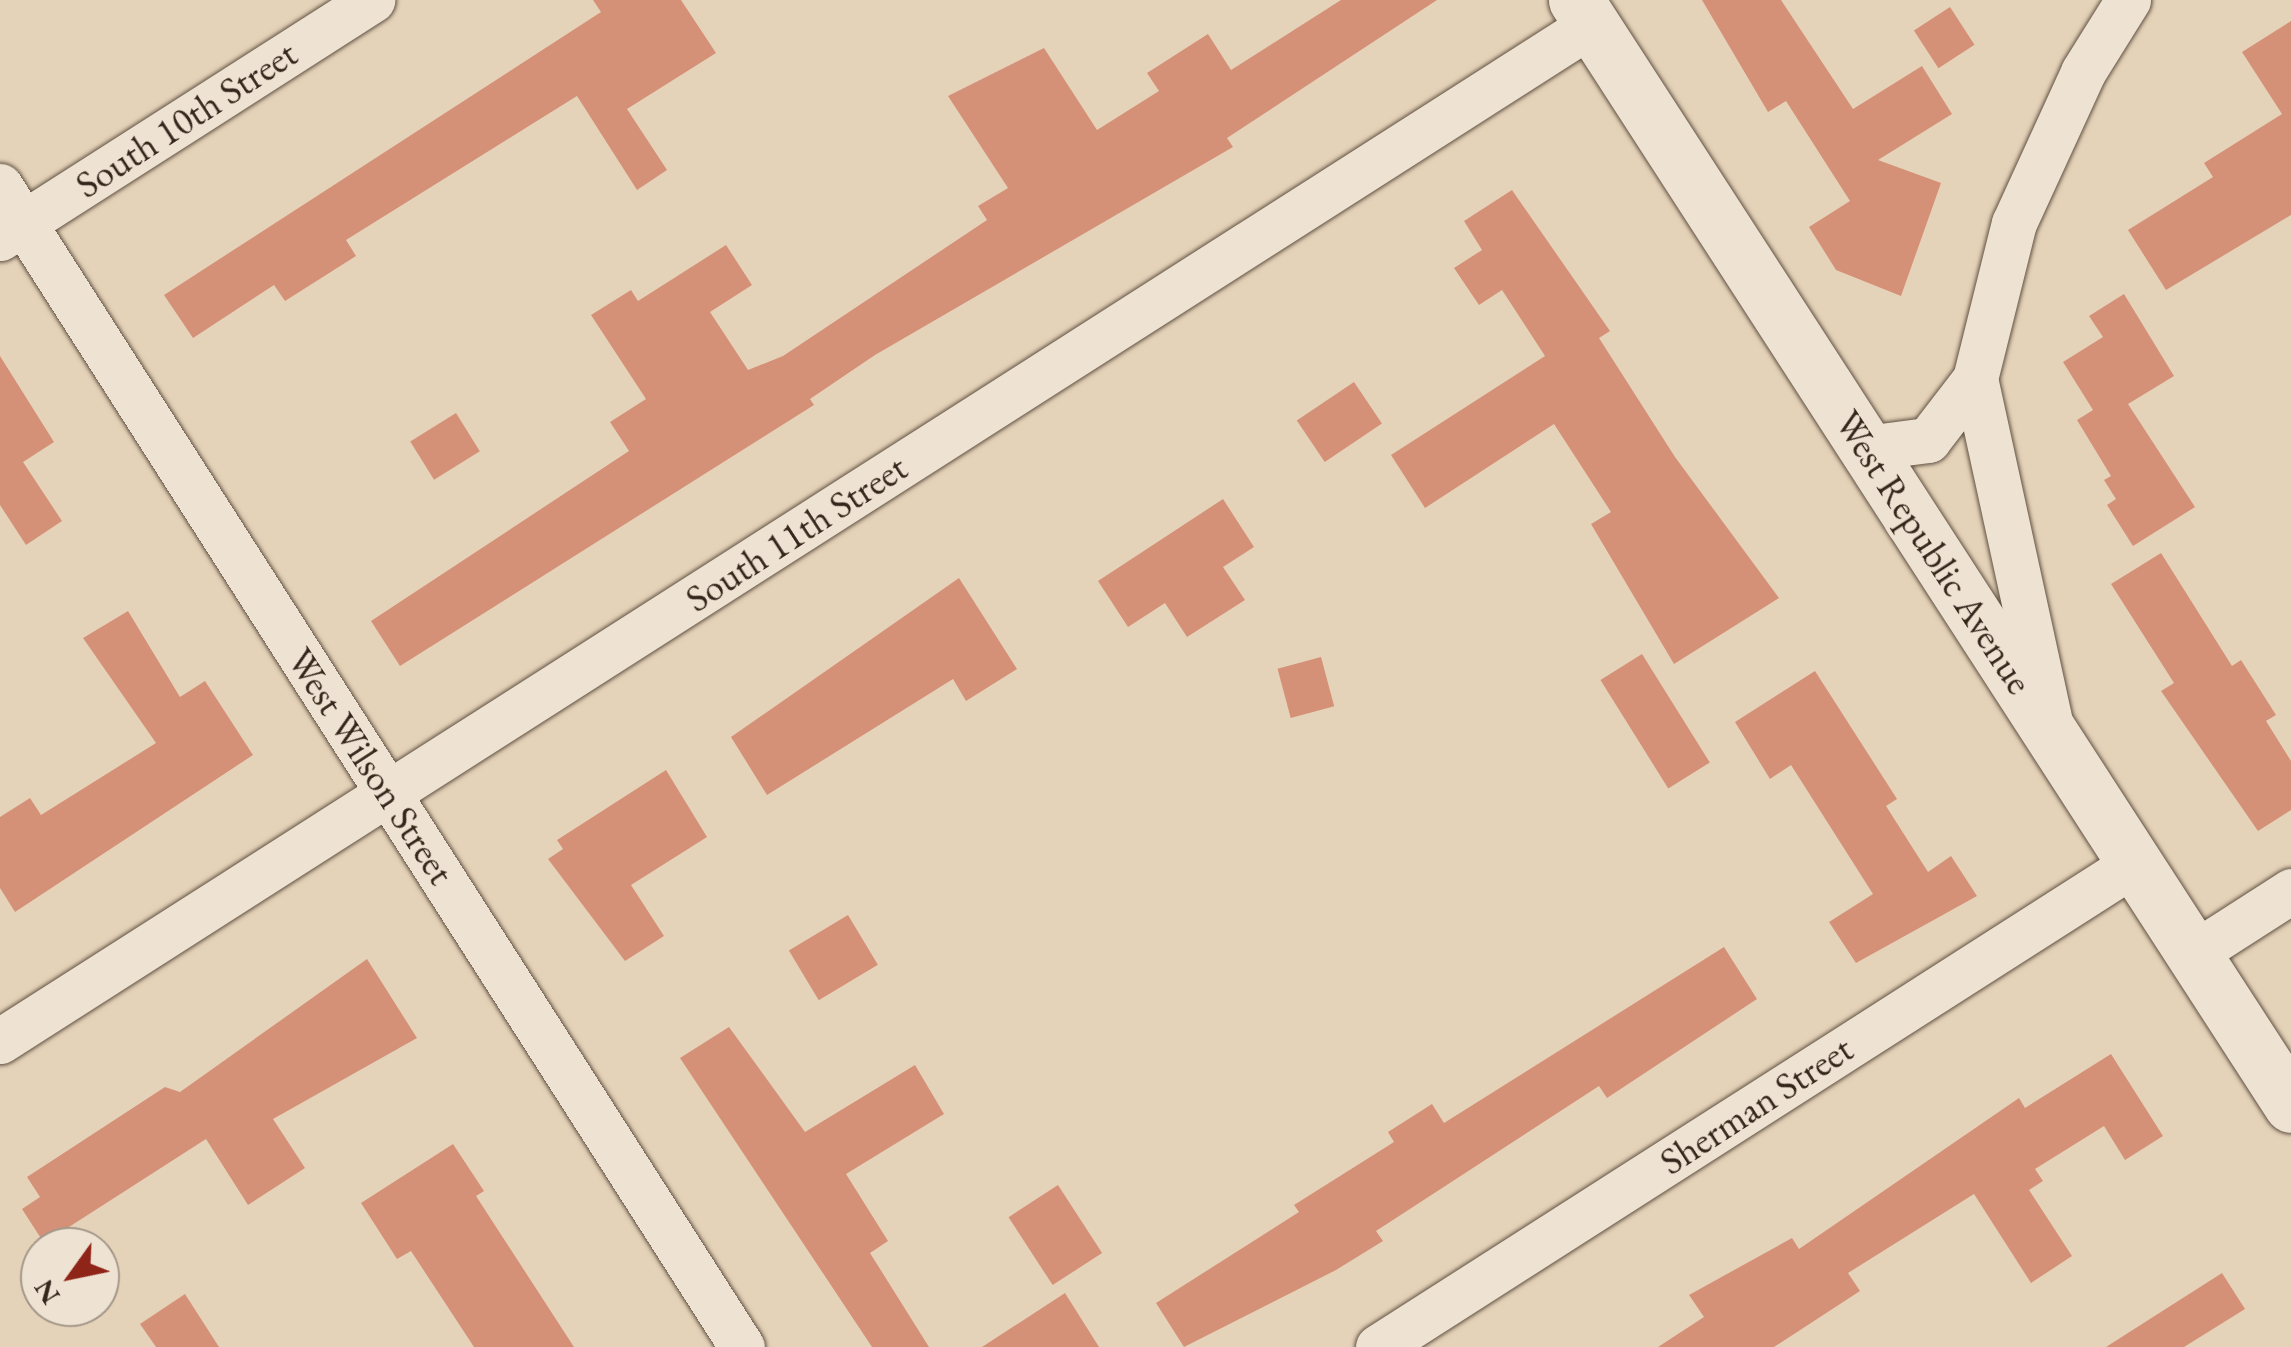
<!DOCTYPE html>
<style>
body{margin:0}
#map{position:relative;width:2291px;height:1347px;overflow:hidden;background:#e5d3b9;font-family:"EB Garamond",serif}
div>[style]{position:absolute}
.building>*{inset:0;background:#d59178;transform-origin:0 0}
.roads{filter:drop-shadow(0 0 2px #605142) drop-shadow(0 0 2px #605142)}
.minor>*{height:45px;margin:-22.5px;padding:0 22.5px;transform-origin:22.5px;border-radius:22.5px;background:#eee2d2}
.tertiary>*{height:55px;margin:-27.5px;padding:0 27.5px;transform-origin:27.5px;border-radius:27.5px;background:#eee2d2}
span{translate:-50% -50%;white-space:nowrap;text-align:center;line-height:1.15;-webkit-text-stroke:8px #eee2d2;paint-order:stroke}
.street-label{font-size:38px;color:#34261b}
.north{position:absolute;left:20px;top:1227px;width:100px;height:100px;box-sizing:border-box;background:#eee2d2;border:2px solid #a49789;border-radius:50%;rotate:237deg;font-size:28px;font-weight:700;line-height:40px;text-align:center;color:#34261b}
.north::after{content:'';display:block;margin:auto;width:35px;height:45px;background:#8f2418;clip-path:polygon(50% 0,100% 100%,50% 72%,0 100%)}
</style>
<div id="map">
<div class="building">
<div style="clip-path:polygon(593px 0,681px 0,716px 53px,627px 109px,667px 170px,637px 190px,577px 96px,346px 240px,356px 256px,285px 301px,274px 285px,193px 338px,164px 295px,601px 12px)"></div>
<div style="clip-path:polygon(1341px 0,1437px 0,1227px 138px,1233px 147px,875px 355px,810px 399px,814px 405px,400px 666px,371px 621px,629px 451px,610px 422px,646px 399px,591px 315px,631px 290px,638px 301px,726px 245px,752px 285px,710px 312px,748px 370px,783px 356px,987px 220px,978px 206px,1008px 188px,948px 96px,1044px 48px,1097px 130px,1159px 91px,1147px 73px,1208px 34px,1231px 70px)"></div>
<div style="clip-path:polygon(1702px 0,1781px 0,1853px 109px,1922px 66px,1952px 114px,1878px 160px,1941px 183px,1901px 296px,1836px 270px,1809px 227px,1850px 201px,1786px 101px,1768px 112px)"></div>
<div style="left:1950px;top:7px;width:45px;height:43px;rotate:57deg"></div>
<div style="clip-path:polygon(2291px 21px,2291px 215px,2166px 290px,2128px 230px,2213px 177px,2204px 163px,2282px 114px,2242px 52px)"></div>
<div style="clip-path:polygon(1512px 190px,1610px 331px,1599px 338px,1675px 457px,1779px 598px,1674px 664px,1591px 524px,1611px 512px,1554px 424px,1425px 508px,1391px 455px,1545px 356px,1502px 290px,1479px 305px,1454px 268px,1482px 250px,1464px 221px)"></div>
<div style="clip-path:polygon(2124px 294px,2174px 376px,2128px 404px,2195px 507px,2133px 546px,2107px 505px,2116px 499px,2104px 480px,2111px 476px,2077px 420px,2093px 410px,2063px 362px,2103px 337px,2089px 316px)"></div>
<div style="clip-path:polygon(0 356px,54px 442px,23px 462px,62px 521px,26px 545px,0 505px)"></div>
<div style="left:1354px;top:382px;width:50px;height:69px;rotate:56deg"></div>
<div style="left:456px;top:413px;width:45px;height:54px;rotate:58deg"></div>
<div style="clip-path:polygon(1223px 499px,1254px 547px,1223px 567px,1245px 600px,1187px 637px,1165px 603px,1128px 627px,1098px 581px)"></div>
<div style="clip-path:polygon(2161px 553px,2232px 666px,2241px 660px,2276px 715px,2266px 721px,2291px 761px,2291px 810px,2258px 831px,2161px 691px,2174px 683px,2111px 584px)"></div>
<div style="clip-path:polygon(959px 578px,1017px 669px,966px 701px,953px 679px,767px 795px,731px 737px)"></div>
<div style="clip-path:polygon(128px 611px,180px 697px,205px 681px,253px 755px,15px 912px,0 888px,0 817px,30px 798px,41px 815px,156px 743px,83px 638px)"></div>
<div style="left:1642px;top:654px;width:128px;height:49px;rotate:58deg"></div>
<div style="left:1321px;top:657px;width:51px;height:45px;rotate:75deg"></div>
<div style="clip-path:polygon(1815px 671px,1897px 799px,1886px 806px,1928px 872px,1951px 856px,1977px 896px,1856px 963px,1829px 922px,1873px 894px,1791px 765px,1770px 779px,1735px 722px)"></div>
<div style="clip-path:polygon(666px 770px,707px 837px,631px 885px,664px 936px,625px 961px,548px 859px,563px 849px,557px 840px)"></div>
<div style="left:848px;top:915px;width:58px;height:69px;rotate:59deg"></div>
<div style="clip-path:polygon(1724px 947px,1757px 999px,1607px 1098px,1599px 1086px,1376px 1231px,1383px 1241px,1336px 1270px,1184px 1347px,1156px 1303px,1299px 1212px,1294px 1205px,1394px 1142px,1388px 1132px,1432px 1104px,1444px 1123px)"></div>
<div style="clip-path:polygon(367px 959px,417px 1038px,273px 1119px,305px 1168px,248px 1205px,206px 1139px,44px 1243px,22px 1209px,40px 1197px,27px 1177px,165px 1087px,180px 1092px)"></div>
<div style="clip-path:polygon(729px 1027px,805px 1132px,915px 1065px,944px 1114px,846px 1174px,888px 1241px,870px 1253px,929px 1347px,872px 1347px,680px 1058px)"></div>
<div style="clip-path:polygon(2111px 1054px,2163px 1136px,2125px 1160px,2104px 1126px,2035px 1169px,2043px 1181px,2029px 1190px,2072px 1256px,2031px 1283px,1974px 1194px,1848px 1273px,1860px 1291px,1774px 1347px,1658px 1347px,1704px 1317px,1689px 1295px,1792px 1238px,1799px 1249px,2019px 1098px,2025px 1108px)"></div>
<div style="clip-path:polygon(453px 1144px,484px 1191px,476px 1196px,574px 1347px,474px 1347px,411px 1251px,397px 1259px,361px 1203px)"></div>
<div style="left:1058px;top:1185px;width:81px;height:59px;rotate:57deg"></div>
<div style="clip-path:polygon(2222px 1273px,2245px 1309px,2184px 1347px,2106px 1347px)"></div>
<div style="clip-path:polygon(1065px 1293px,1099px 1347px,982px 1347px)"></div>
<div style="clip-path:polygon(185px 1294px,219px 1347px,156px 1347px,140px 1324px)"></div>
</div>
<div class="roads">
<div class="minor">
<div style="left:0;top:186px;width:1378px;rotate:57.42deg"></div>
<div style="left:0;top:238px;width:442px;rotate:-32.6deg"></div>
<div style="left:1866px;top:448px;width:63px;rotate:-7.4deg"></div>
<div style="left:1928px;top:440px;width:77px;rotate:-52.4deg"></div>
<div style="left:2050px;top:722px;width:351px;rotate:-102.3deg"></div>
<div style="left:1975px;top:379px;width:161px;rotate:-76deg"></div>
<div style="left:2014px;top:223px;width:166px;rotate:-65.4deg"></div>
<div style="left:2083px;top:72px;width:85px;rotate:-58deg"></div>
<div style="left:2193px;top:954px;width:117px;rotate:-32.7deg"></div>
<div style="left:0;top:1041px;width:1889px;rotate:-32.57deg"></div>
<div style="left:1378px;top:1347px;width:899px;rotate:-32.59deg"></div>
</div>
<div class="tertiary">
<div style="left:1576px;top:0;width:1316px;rotate:57.09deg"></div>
</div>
</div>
<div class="street-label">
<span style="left:186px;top:119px;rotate:-33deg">South 10th Street</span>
<span style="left:796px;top:533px;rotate:-33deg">South 11th Street</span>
<span style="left:1934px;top:552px;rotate:57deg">West Republic Avenue</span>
<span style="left:371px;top:766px;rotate:57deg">West Wilson Street</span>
<span style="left:1756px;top:1105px;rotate:-33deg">Sherman Street</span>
</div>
<div class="north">N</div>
</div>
